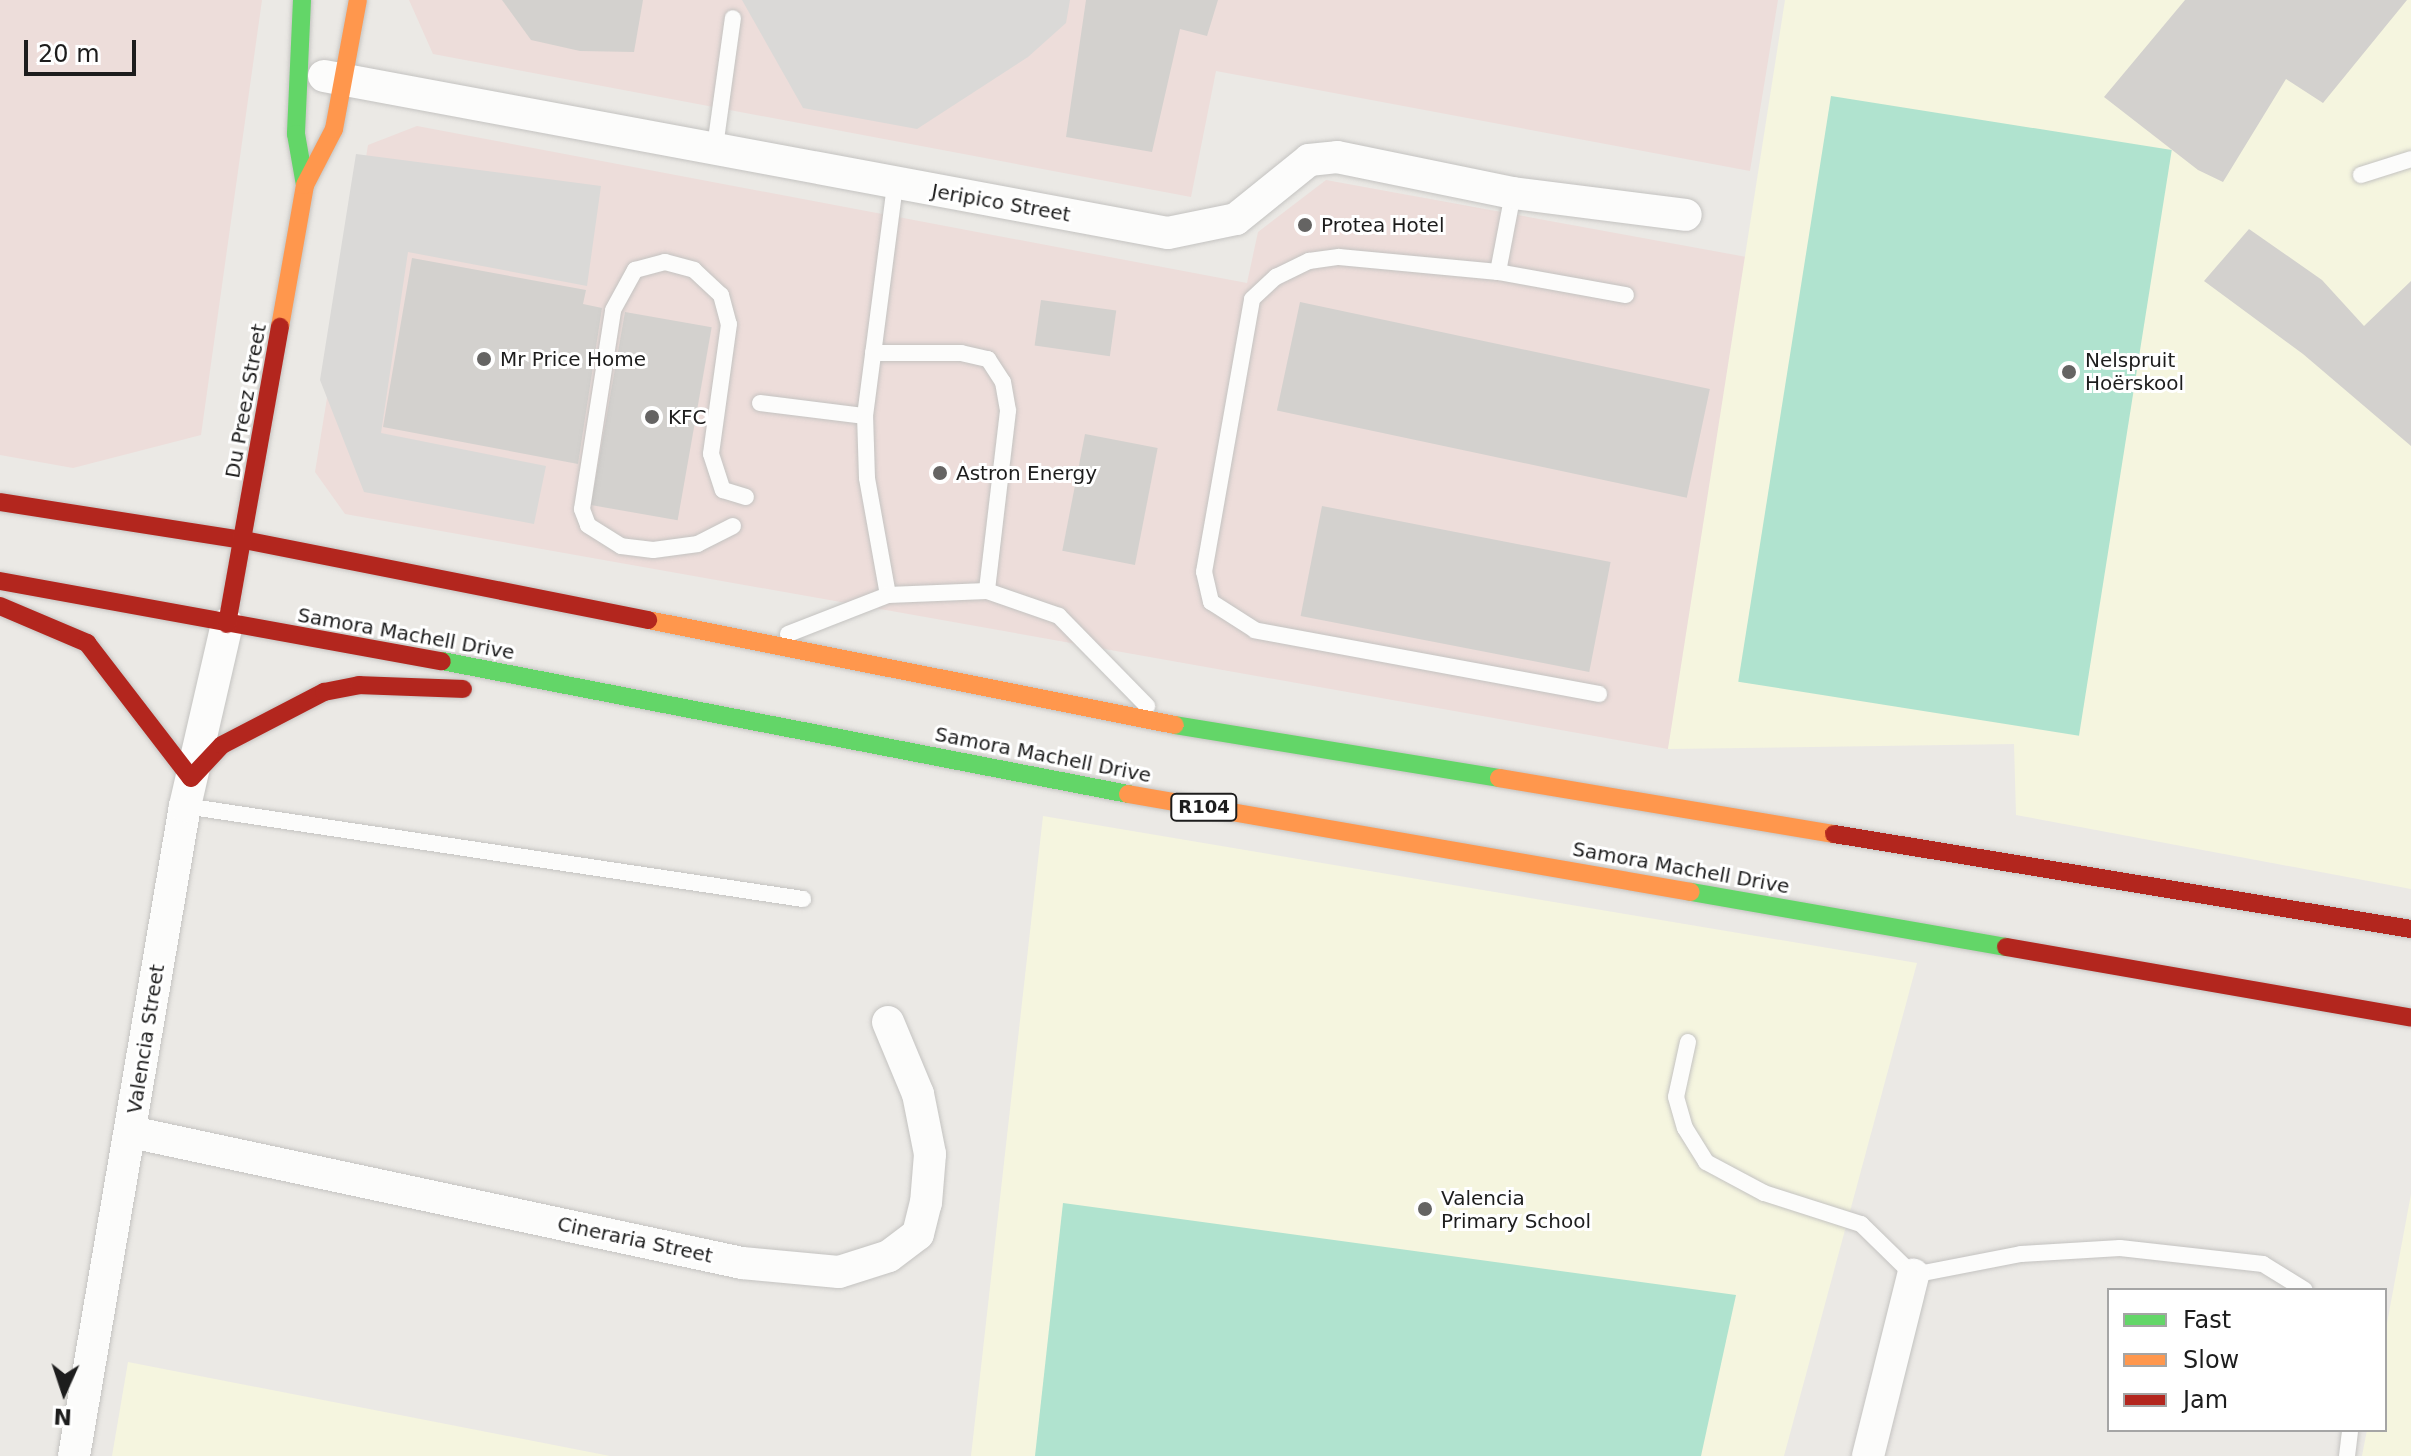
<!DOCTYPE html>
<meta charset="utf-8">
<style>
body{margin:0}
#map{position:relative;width:2411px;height:1456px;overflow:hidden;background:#ebe9e5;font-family:"DejaVu Sans",sans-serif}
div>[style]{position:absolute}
.commercial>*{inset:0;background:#edddda}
.education>*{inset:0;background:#f5f5df}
.pitch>*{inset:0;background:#b0e3cf;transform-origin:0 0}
.parking>*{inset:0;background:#dad9d7}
.building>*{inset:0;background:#d3d1ce;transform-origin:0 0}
.roads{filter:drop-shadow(0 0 2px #c4c3c1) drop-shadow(0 0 2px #c4c3c1)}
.lane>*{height:16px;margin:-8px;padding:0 8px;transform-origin:8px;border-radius:8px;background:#fcfcfb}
.street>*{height:32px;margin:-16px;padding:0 16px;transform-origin:16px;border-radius:16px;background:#fcfcfb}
.fast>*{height:18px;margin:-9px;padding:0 9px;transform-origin:9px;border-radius:9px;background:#63d668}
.slow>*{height:18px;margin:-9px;padding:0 9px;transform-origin:9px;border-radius:9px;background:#ff974d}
.jam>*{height:18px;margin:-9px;padding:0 9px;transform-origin:9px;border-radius:9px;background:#b3261e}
.dots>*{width:22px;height:22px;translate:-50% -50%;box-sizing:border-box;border:4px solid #fff;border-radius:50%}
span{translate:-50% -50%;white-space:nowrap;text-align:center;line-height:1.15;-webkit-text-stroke:6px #fff;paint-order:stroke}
.shield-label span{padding:2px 6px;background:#fff;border:2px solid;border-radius:6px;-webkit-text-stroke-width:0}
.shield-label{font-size:18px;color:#1d1d1d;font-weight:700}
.street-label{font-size:20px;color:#1d1d1d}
.poi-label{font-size:20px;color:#1d1d1d}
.left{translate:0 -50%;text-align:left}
.legend{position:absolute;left:2107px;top:1288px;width:280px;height:144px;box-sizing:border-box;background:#fff;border:2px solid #a5a5a5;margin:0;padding:10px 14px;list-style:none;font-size:24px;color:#1d1d1d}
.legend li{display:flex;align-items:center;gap:16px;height:40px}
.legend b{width:40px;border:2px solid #a5a5a5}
.north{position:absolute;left:24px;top:1352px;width:80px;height:80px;-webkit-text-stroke:6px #fff;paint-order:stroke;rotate:183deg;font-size:22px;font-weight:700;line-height:32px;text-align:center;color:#1d1d1d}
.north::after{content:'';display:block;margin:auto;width:28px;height:36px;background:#1d1d1d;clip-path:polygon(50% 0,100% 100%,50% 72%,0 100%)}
.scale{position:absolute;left:24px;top:40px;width:112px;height:36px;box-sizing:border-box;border:4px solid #1d1d1d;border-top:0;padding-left:10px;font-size:24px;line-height:28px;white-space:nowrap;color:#1d1d1d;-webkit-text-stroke:6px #fff;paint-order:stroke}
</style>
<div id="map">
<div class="commercial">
<div style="clip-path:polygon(0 0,262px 0,201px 435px,73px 468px,0 455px)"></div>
<div style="clip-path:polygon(409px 0,1778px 0,1750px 171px,1216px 71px,1191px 197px,433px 54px)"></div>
<div style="clip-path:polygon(417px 126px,1247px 283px,1258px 232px,1326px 180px,1763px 260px,1668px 749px,345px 514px,315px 472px,368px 145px)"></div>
</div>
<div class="education">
<div style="clip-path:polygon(1785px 0,2411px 0,2411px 889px,2016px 815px,2014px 744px,1668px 749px)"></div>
<div style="clip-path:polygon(1043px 816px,1917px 963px,1784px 1456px,971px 1456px)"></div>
<div style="clip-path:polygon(2411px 1194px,2411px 1456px,2362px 1456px,2367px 1430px,2385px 1430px,2385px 1334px)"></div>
<div style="clip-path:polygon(128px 1362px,610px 1456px,112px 1456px)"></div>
</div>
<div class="pitch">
<div style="left:1831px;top:96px;width:345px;height:593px;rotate:9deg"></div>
<div style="clip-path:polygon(1063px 1203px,1736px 1295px,1701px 1456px,1035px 1456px)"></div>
</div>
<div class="parking">
<div style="clip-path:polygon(742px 0,1070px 0,1066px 23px,1028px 57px,917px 129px,803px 108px)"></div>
<div style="clip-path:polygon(356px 154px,601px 186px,587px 286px,408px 252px,381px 433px,546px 466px,534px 524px,364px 492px,320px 380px)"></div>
</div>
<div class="building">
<div style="clip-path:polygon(502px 0,643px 0,634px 52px,580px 51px,531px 40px)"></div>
<div style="clip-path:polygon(1086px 0,1218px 0,1207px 36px,1180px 29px,1152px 152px,1066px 137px)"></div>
<div style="clip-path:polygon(2185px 0,2407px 0,2323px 103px,2286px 79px,2223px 182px,2198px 170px,2104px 97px)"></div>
<div style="clip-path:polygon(2249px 229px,2322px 280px,2364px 326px,2411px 281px,2411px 446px,2303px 354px,2204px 281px)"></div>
<div style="clip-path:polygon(412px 258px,586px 290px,583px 304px,602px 308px,578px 464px,383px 427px)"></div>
<div style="left:1041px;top:300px;width:76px;height:46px;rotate:8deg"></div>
<div style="left:1300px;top:302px;width:419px;height:111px;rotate:12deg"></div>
<div style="left:625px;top:312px;width:88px;height:196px;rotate:10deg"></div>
<div style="left:1085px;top:434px;width:74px;height:119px;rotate:11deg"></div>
<div style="left:1322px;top:506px;width:294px;height:112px;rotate:11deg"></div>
</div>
<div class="roads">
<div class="lane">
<div style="left:715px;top:147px;width:130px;rotate:-82.1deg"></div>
<div style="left:2361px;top:175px;width:52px;rotate:-17.7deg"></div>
<div style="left:1498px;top:272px;width:80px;rotate:-79.2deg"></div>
<div style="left:873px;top:353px;width:88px"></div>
<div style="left:961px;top:353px;width:28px;rotate:13deg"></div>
<div style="left:988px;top:359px;width:27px;rotate:57deg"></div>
<div style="left:1003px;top:382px;width:29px;rotate:80deg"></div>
<div style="left:1008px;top:411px;width:181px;rotate:96.7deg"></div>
<div style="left:760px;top:403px;width:106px;rotate:7.1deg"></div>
<div style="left:733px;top:526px;width:39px;rotate:153deg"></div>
<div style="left:698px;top:544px;width:45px;rotate:172.4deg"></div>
<div style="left:653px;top:550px;width:32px;rotate:-173deg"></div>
<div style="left:621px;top:546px;width:39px;rotate:-148deg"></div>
<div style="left:588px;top:525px;width:17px;rotate:-111deg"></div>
<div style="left:582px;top:509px;width:201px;rotate:-81.1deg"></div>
<div style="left:613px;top:310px;width:46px;rotate:-61.2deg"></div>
<div style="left:635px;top:270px;width:31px;rotate:-15deg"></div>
<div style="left:665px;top:262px;width:30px;rotate:15deg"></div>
<div style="left:694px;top:270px;width:37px;rotate:43deg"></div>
<div style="left:721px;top:295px;width:30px;rotate:75deg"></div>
<div style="left:729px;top:324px;width:131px;rotate:97.9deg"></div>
<div style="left:711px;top:454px;width:38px;rotate:72deg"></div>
<div style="left:723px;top:490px;width:24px;rotate:17deg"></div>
<div style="left:888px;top:595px;width:119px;rotate:-100.2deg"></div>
<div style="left:867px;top:478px;width:62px;rotate:-91.8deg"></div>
<div style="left:865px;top:416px;width:234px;rotate:-82.6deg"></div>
<div style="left:788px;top:634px;width:107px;rotate:-21.3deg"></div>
<div style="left:888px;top:595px;width:99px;rotate:-2.3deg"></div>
<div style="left:987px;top:591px;width:76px;rotate:19.1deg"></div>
<div style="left:1059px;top:616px;width:126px;rotate:45.6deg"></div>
<div style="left:1599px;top:694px;width:350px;rotate:-169.5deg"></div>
<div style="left:1255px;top:630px;width:52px;rotate:-147.5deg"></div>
<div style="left:1211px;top:602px;width:31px;rotate:-103deg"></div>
<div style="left:1204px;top:572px;width:277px;rotate:-80deg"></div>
<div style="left:1252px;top:299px;width:33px;rotate:-43deg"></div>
<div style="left:1276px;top:277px;width:37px;rotate:-26deg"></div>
<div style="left:1309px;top:261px;width:30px;rotate:-8deg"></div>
<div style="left:1339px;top:257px;width:160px;rotate:5.4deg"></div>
<div style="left:1498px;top:272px;width:130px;rotate:10.2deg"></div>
<div style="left:185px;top:806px;width:625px;rotate:8.56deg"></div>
<div style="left:1688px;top:1042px;width:56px;rotate:102.3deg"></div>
<div style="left:1676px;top:1097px;width:32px;rotate:74deg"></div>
<div style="left:1685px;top:1128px;width:40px;rotate:58deg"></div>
<div style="left:1706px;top:1162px;width:66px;rotate:28.1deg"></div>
<div style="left:1764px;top:1193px;width:102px;rotate:17.7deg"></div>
<div style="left:1861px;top:1224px;width:73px;rotate:44.4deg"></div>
<div style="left:1913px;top:1275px;width:110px;rotate:-11deg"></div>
<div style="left:2021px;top:1254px;width:99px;rotate:-3.5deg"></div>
<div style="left:2120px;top:1248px;width:144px;rotate:6.4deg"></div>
<div style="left:2263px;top:1264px;width:49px;rotate:31.8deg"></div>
<div style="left:2347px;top:1456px;width:26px;rotate:-83deg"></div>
</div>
<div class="street">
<div style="left:324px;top:76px;width:858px;rotate:10.54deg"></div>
<div style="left:1168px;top:233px;width:69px;rotate:-11.6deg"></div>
<div style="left:1236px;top:219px;width:94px;rotate:-38.9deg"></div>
<div style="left:1309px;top:160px;width:28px;rotate:-6deg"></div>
<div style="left:1337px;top:157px;width:180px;rotate:11.6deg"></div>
<div style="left:1513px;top:193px;width:174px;rotate:7.2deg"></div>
<div style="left:131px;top:1132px;width:625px;rotate:12.1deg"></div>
<div style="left:742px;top:1263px;width:97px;rotate:5.3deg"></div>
<div style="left:839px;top:1272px;width:52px;rotate:-17.7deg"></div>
<div style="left:889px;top:1256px;width:36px;rotate:-37deg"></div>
<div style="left:918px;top:1234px;width:32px;rotate:-76deg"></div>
<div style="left:926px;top:1203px;width:49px;rotate:-85.3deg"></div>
<div style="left:930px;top:1154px;width:61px;rotate:-101.3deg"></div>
<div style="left:918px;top:1094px;width:78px;rotate:-112.6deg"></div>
<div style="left:74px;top:1456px;width:659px;rotate:-80.31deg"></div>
<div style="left:185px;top:806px;width:187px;rotate:-77deg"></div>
<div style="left:1868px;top:1456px;width:187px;rotate:-76deg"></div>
</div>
<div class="fast">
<div style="left:302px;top:0;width:134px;rotate:92.6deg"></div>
<div style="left:296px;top:134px;width:52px;rotate:80deg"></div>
<div style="left:442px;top:661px;width:699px;rotate:10.97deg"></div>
<div style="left:1175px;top:725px;width:328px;rotate:9.3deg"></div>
<div style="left:1691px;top:892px;width:320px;rotate:9.9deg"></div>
</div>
<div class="slow">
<div style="left:280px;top:327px;width:144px;rotate:-80deg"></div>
<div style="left:305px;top:185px;width:63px;rotate:-62.6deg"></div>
<div style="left:334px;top:129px;width:131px;rotate:-79.5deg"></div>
<div style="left:648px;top:620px;width:537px;rotate:11.27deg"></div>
<div style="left:1499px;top:778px;width:340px;rotate:9.5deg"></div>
<div style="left:1128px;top:794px;width:571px;rotate:9.87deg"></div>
</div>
<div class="jam">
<div style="left:0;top:502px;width:247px;rotate:8.9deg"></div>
<div style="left:244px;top:540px;width:412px;rotate:11.2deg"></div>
<div style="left:0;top:581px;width:449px;rotate:10.3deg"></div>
<div style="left:0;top:606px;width:95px;rotate:23deg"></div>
<div style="left:87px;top:643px;width:170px;rotate:52.4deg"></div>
<div style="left:191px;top:778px;width:45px;rotate:-46.8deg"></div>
<div style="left:222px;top:745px;width:115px;rotate:-27.5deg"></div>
<div style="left:324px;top:692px;width:36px;rotate:-11deg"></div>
<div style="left:359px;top:685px;width:104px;rotate:2.2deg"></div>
<div style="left:227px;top:624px;width:302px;rotate:-79.9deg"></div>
<div style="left:1834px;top:834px;width:585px;rotate:9.35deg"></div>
<div style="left:2006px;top:947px;width:411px;rotate:9.9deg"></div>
</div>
</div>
<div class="dots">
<div style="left:1305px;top:225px;background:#656463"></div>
<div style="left:484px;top:359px;background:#656463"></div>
<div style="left:2069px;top:372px;background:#656463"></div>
<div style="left:652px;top:417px;background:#656463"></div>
<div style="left:940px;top:473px;background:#656463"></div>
<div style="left:1425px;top:1209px;background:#656463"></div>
</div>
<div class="shield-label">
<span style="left:1204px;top:807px">R104</span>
</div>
<div class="street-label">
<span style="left:1001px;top:203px;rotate:10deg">Jeripico Street</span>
<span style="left:246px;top:401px;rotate:-80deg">Du Preez Street</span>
<span style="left:406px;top:634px;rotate:10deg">Samora Machell Drive</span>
<span style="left:1043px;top:755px;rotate:11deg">Samora Machell Drive</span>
<span style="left:1681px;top:868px;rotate:10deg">Samora Machell Drive</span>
<span style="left:146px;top:1039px;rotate:-81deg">Valencia Street</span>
<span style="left:635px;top:1240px;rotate:12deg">Cineraria Street</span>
</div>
<div class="poi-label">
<span class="left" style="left:1321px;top:225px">Protea Hotel</span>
<span class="left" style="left:500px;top:359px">Mr Price Home</span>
<span class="left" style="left:2085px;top:372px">Nelspruit<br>Hoërskool</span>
<span class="left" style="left:668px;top:417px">KFC</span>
<span class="left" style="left:956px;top:473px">Astron Energy</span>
<span class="left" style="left:1441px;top:1210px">Valencia<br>Primary School</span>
</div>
<ul class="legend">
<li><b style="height:10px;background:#63d668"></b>Fast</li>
<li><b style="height:10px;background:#ff974d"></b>Slow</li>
<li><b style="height:10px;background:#b3261e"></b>Jam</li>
</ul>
<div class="north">N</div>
<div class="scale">20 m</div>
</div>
